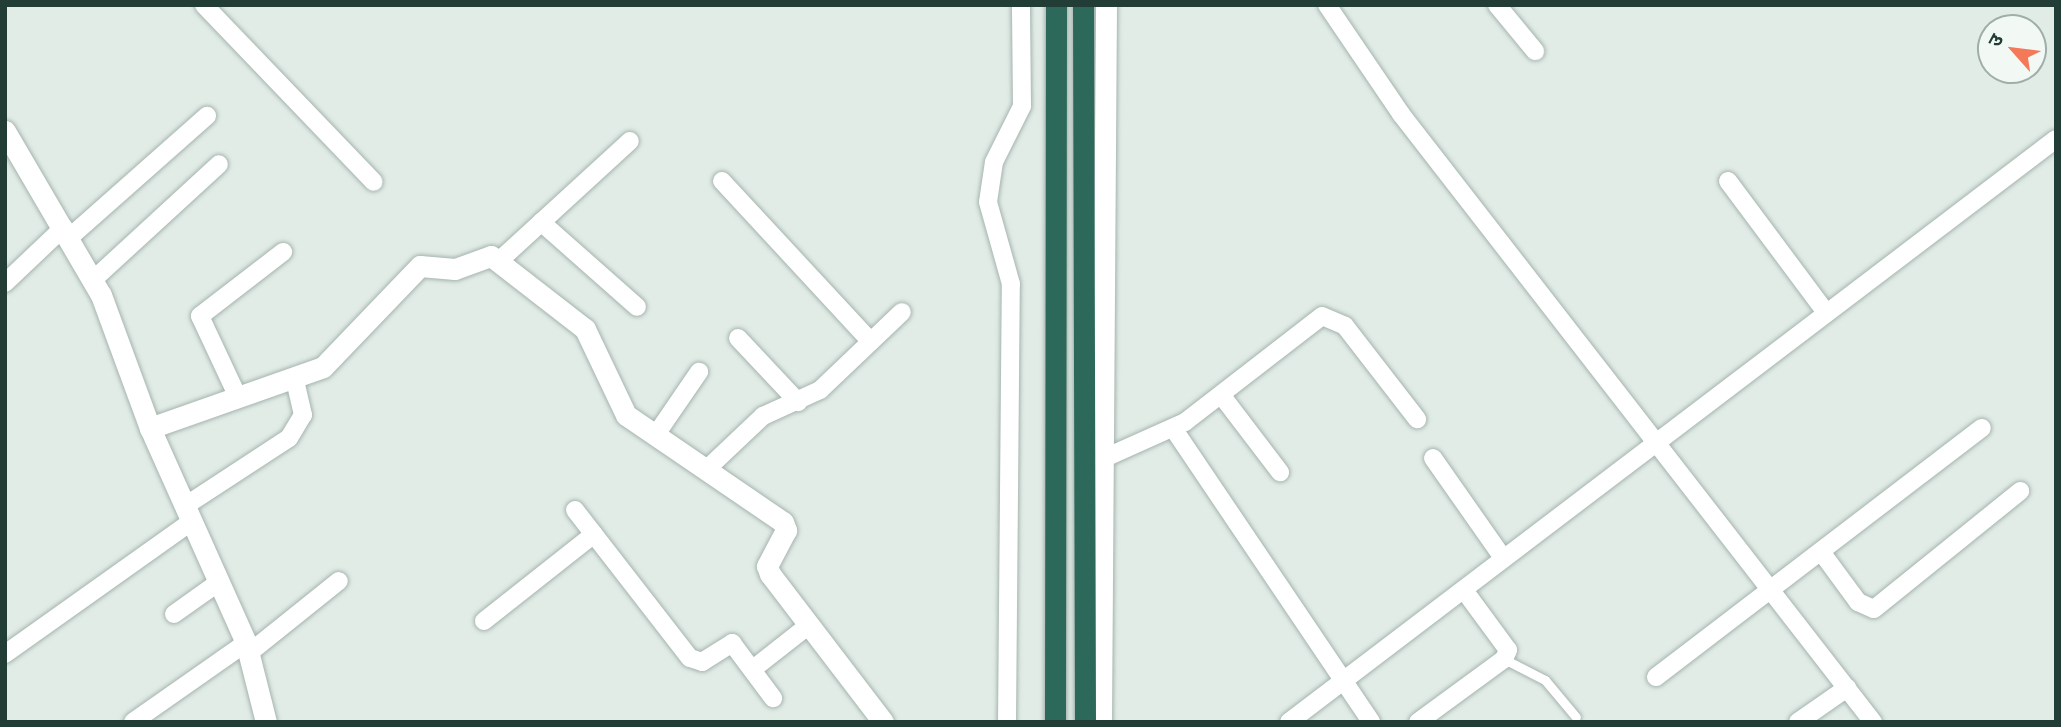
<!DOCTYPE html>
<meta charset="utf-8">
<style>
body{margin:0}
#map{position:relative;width:2061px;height:727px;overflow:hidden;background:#e2ece7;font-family:Lato,"Noto Sans Devanagari",sans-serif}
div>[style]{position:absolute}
.roads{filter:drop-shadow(0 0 2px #a5b4ae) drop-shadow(0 0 2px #a5b4ae)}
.lane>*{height:9px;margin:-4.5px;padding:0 4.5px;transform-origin:4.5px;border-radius:4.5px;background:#fff}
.street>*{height:18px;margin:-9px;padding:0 9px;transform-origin:9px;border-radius:9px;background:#fff}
.secondary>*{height:21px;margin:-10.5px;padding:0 10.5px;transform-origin:10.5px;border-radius:10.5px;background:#fff}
.highway>*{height:21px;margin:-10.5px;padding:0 10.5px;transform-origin:10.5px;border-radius:10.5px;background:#2d695b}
span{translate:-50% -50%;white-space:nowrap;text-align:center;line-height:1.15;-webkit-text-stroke:5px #f2f9f5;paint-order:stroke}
.frame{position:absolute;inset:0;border:7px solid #223d35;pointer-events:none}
.north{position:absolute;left:1977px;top:14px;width:70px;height:70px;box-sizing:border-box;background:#f2f9f5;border:2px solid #9faea8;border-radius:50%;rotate:298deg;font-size:19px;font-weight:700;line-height:28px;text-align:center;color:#223d35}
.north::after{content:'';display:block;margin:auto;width:24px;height:32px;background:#f37959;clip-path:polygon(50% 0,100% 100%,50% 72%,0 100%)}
</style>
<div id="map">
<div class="roads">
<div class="lane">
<div style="left:1504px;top:659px;width:46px;rotate:27.1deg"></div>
<div style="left:1545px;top:680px;width:48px;rotate:50deg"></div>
</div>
<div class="street">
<div style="left:204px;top:5px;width:245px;rotate:46.2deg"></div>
<div style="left:1327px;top:5px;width:132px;rotate:55.8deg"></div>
<div style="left:1401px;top:114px;width:770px;rotate:52.18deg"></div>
<div style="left:1497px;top:5px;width:60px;rotate:50.4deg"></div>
<div style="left:722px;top:181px;width:219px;rotate:47.2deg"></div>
<div style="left:1728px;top:181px;width:161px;rotate:53.3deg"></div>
<div style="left:541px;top:222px;width:128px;rotate:41.5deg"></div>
<div style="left:70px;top:237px;width:183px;rotate:-41.5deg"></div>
<div style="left:500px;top:260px;width:176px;rotate:-42.5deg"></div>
<div style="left:93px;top:280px;width:171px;rotate:-42.6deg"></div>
<div style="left:5px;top:283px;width:81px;rotate:-43.5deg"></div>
<div style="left:738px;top:338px;width:88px;rotate:46.8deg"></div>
<div style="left:236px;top:393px;width:85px;rotate:-115.1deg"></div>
<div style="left:200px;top:316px;width:105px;rotate:-37.6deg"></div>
<div style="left:1222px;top:396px;width:96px;rotate:52.7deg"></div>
<div style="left:1173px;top:428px;width:354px;rotate:56deg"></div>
<div style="left:655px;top:436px;width:78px;rotate:-55.5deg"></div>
<div style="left:1433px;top:458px;width:122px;rotate:55deg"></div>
<div style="left:1100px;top:460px;width:93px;rotate:-24.1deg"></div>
<div style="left:1185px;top:422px;width:173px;rotate:-37.7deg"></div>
<div style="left:1322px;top:316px;width:25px;rotate:23deg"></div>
<div style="left:1345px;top:326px;width:118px;rotate:52.3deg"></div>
<div style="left:708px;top:468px;width:76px;rotate:-43.4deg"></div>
<div style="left:763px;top:416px;width:63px;rotate:-24.5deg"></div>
<div style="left:820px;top:390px;width:113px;rotate:-43.6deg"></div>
<div style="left:185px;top:506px;width:124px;rotate:-33.2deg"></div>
<div style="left:289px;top:438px;width:27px;rotate:-59deg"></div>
<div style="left:303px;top:415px;width:37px;rotate:-103deg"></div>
<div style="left:575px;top:510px;width:187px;rotate:52.2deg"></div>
<div style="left:690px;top:658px;width:13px;rotate:18deg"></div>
<div style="left:702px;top:662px;width:36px;rotate:-32deg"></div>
<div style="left:732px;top:643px;width:69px;rotate:53.3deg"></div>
<div style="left:1822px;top:553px;width:61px;rotate:53.7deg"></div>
<div style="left:1858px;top:602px;width:17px;rotate:24deg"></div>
<div style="left:1874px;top:609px;width:188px;rotate:-38.9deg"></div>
<div style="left:174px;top:614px;width:55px;rotate:-35.4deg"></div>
<div style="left:484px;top:621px;width:140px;rotate:-38.3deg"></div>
<div style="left:249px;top:653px;width:115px;rotate:-38.7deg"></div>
<div style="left:5px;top:654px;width:229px;rotate:-35.4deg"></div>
<div style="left:753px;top:669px;width:71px;rotate:-38.2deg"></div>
<div style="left:1656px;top:677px;width:410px;rotate:-37.4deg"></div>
<div style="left:133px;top:722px;width:138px;rotate:-35deg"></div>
<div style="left:1007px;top:722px;width:438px;rotate:-89.5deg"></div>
<div style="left:1011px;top:284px;width:85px;rotate:-105.7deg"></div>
<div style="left:988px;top:202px;width:40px;rotate:-81.5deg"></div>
<div style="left:994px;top:162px;width:63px;rotate:-63.4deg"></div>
<div style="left:1022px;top:106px;width:101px;rotate:-90.6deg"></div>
<div style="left:1289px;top:722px;width:963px;rotate:-37.24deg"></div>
<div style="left:1418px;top:722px;width:107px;rotate:-36.2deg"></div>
<div style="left:1504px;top:659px;width:10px;rotate:-66deg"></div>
<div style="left:1508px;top:650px;width:74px;rotate:-126.3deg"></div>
<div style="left:1798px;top:722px;width:60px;rotate:-34.8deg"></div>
</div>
<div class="secondary">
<div style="left:5px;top:131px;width:190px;rotate:59.7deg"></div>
<div style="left:101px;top:295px;width:142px;rotate:69.8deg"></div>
<div style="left:150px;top:428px;width:235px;rotate:65.9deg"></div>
<div style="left:246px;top:643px;width:81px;rotate:75.8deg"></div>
<div style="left:150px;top:428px;width:183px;rotate:-19.4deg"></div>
<div style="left:323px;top:367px;width:140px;rotate:-46.2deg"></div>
<div style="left:420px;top:266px;width:35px;rotate:5deg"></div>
<div style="left:455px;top:269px;width:38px;rotate:-20deg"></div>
<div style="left:491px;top:256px;width:119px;rotate:37.8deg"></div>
<div style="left:585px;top:329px;width:95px;rotate:64.5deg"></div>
<div style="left:626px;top:415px;width:190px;rotate:34.3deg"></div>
<div style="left:783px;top:522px;width:9px;rotate:69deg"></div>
<div style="left:786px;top:530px;width:41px;rotate:117.8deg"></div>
<div style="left:767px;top:566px;width:9px;rotate:69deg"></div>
<div style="left:770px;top:574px;width:186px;rotate:52.6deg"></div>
<div style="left:1101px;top:722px;width:717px;rotate:-89.6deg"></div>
</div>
<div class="highway">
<div style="left:1083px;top:5px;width:717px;rotate:89.84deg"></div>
<div style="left:1055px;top:722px;width:717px;rotate:-89.92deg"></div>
</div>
</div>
<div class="frame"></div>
<div class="north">उ</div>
</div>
